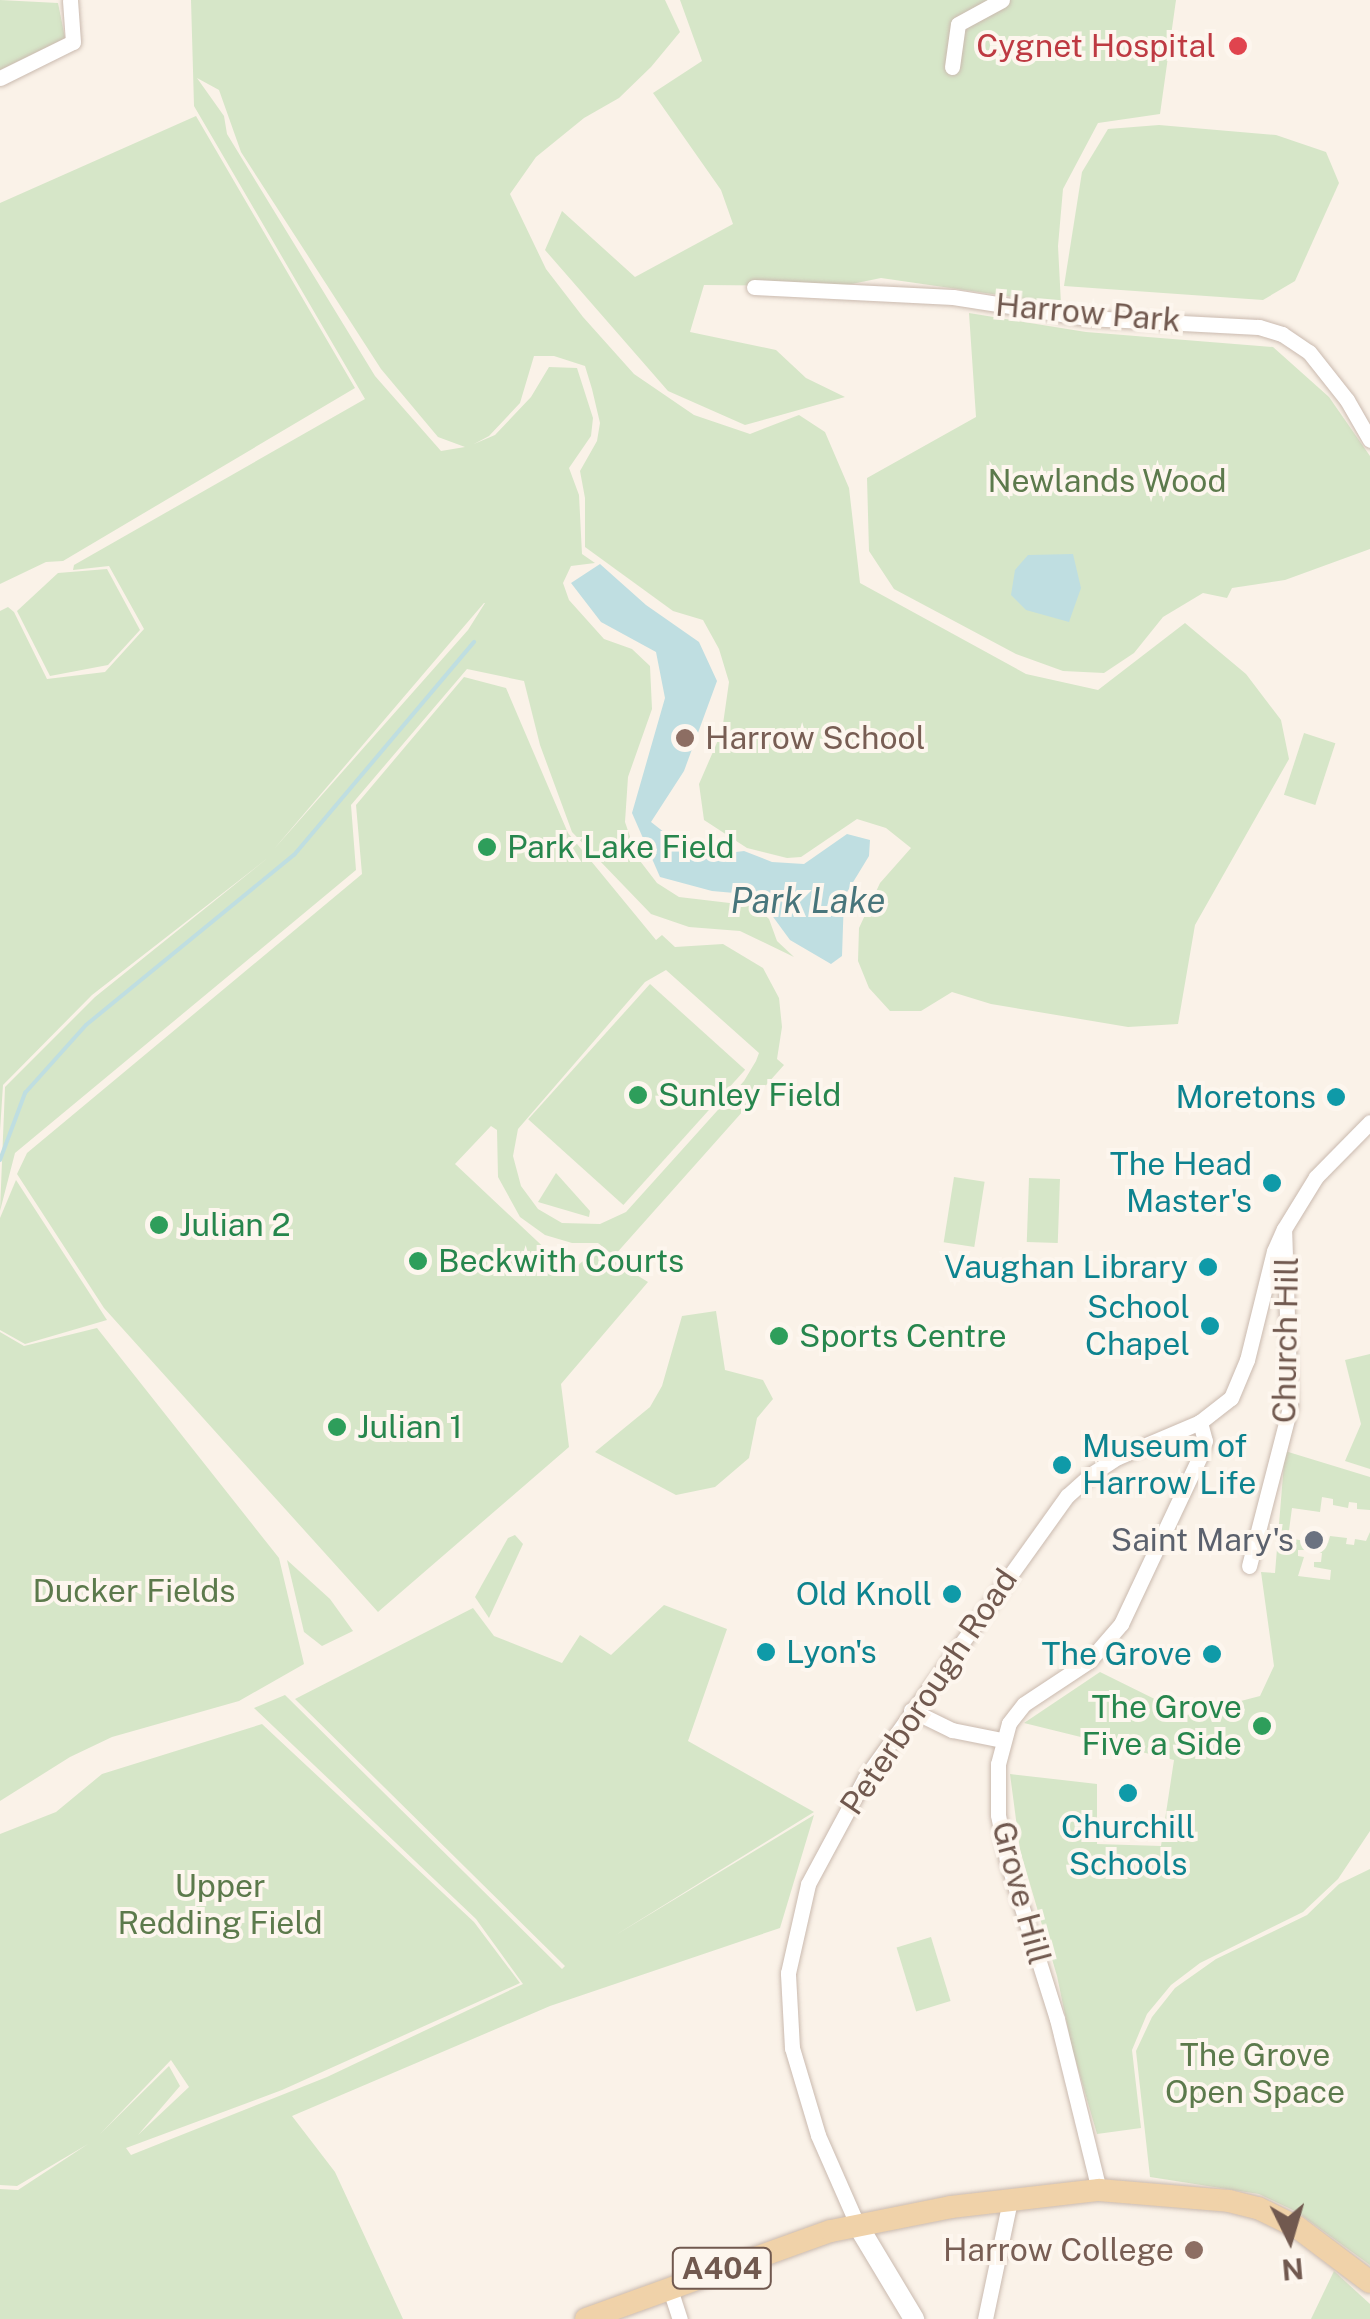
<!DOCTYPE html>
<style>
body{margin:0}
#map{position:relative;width:1370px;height:2319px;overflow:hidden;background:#faf2e8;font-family:"Public Sans",sans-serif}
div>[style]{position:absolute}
.green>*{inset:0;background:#d6e6c8;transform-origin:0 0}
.water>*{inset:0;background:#bfdee1}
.stream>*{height:4px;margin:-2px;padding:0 2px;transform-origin:2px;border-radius:2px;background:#bfdee1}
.roads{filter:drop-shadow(0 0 2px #cabaaf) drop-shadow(0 0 2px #cabaaf)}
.minor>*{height:15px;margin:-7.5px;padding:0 7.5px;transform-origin:7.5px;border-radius:7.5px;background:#fff}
.secondary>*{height:20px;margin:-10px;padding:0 10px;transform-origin:10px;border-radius:10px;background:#fff}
.primary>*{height:22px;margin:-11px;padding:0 11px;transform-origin:11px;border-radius:11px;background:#f0d2a9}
.dots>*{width:28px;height:28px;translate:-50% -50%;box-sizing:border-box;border:5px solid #fdf6ee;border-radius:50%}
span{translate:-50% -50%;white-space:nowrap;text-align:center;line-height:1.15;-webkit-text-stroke:8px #fdf6ee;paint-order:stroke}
.shield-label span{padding:2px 8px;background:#fdf6ee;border:2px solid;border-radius:8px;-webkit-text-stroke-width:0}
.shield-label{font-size:30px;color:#71594f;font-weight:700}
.health-label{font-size:32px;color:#be3a42}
.right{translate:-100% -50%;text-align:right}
.street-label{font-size:32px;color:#71594f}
.park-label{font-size:32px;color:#5c7a4c}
.education-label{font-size:32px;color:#785e54}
.left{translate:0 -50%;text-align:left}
.leisure-label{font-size:32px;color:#27864d}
.culture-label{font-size:32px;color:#0d838f}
.worship-label{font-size:32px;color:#5b616d}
.water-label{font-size:35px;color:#48757b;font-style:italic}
.north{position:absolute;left:1240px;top:2189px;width:100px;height:100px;-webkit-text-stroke:8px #fdf6ee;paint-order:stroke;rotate:175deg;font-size:28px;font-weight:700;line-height:40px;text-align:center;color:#71594f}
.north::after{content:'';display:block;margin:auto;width:35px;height:45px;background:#71594f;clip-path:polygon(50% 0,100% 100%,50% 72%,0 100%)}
</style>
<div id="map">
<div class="green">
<div style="clip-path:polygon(0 0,58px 3px,65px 38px,0 70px)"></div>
<div style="clip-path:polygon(evenodd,191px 0,665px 0,680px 32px,651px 67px,619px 98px,584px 118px,536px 157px,510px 194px,546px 269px,583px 317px,634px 374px,694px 415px,750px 434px,799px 415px,825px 432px,849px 488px,860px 583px,1026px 674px,1098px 690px,1185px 623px,1246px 674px,1281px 720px,1289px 759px,1195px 925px,1178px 1024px,1128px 1027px,991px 1004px,952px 992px,921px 1011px,890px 1011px,869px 988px,858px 961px,859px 928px,880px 883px,911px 848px,886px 828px,857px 819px,801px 857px,787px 858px,747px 848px,704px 820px,699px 784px,722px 731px,729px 682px,719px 649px,703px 620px,673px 611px,585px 547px,585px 498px,580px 471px,597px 441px,600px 423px,592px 389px,585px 366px,554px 356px,534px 356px,520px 403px,489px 436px,474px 444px,495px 435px,531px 397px,549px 367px,577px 368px,593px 418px,591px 436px,569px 468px,579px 495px,582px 554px,595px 563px,571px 566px,563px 583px,569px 600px,604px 639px,632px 649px,650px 666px,652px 709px,628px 777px,625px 822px,637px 857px,657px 883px,679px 897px,755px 906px,769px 919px,777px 941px,794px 957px,740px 931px,689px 927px,651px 914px,572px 832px,540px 745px,524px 681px,467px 669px,351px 805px,356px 870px,15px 1153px,0 1211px,5px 1087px,95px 997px,269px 857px,92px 995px,3px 1085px,0 1131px,0 611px,8px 607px,14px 612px,47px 679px,105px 672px,144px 629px,109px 566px,73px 570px,74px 565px,365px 399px,194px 106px,191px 0,197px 78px,219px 90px,241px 152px,381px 369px,438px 437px,465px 447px,441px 451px,375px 376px,227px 134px,224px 116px,197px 78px,191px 0,485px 603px,468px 630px,274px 849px,484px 603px,485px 603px)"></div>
<div style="clip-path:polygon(680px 0,1176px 0,1160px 114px,1098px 123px,1063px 189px,1058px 246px,1061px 304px,881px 278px,842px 286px,704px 285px,690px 332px,776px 350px,806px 378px,845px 397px,745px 425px,668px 391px,545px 250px,562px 211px,635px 277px,733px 224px,721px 190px,653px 93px,702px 61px)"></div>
<div style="clip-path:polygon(196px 116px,355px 388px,63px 561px,46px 562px,0 584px,0 203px)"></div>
<div style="clip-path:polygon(1159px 125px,1276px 135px,1326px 152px,1339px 183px,1295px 281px,1263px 300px,1064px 286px,1082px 172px,1108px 129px)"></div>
<div style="clip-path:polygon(969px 313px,1086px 332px,1273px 347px,1329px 397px,1370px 456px,1370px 549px,1285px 580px,1232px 588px,1227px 598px,1203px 593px,1163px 617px,1134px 653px,1104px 673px,1063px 671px,1016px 654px,894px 589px,869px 551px,867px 478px,976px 417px)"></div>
<div style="clip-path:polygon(107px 569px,140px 630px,108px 665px,50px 676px,17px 611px,58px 573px)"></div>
<div style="clip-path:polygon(evenodd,464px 677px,506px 688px,568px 833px,656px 940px,662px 935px,675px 947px,723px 944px,763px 968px,779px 998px,782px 1027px,777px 1059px,784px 1065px,614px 1256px,598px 1243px,572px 1243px,545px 1235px,520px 1217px,498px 1177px,497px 1130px,491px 1126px,455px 1164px,570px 1272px,596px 1250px,648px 1282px,561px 1384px,569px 1447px,378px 1612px,104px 1308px,17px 1174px,27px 1153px,362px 874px,356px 805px,464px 677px,666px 970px,759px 1053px,756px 1061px,744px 1081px,626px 1212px,600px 1224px,562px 1223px,538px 1209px,521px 1186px,513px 1156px,518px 1129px,645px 982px,666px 970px)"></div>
<div style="left:1304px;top:733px;width:33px;height:65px;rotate:18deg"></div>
<div style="left:650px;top:984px;width:128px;height:182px;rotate:42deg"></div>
<div style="clip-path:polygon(556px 1173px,590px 1211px,589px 1217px,538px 1202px)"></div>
<div style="left:954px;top:1177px;width:31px;height:66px;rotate:9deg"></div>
<div style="left:1029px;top:1178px;width:31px;height:64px;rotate:2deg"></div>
<div style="clip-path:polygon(16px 1180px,107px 1320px,25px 1344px,0 1330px,0 1218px)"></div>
<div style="clip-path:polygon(716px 1311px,725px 1370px,763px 1380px,773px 1399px,757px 1418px,749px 1458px,715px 1487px,676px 1495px,595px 1452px,650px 1407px,662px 1386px,682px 1316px)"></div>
<div style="clip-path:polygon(97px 1328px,279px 1558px,304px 1664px,239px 1701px,112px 1737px,70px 1757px,0 1801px,0 1332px,24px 1346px)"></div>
<div style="clip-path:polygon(1370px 1354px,1370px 1469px,1345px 1461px,1361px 1424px,1345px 1360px)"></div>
<div style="clip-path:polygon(1285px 1451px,1370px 1477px,1370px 1510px,1357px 1509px,1357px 1503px,1349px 1502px,1348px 1508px,1333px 1505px,1333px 1499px,1322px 1497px,1320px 1512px,1292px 1508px,1288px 1538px,1305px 1541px,1304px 1550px,1298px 1550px,1298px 1556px,1304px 1557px,1298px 1576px,1330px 1580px,1331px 1570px,1314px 1567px,1314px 1562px,1321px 1562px,1322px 1553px,1316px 1552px,1317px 1541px,1328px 1543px,1330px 1536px,1347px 1538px,1346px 1544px,1354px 1545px,1355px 1539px,1366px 1541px,1370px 1532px,1370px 1831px,1338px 1879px,1303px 1912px,1200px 1963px,1171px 1985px,1147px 2014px,1132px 2050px,1141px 2128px,1097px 2134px,1072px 2048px,1057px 1976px,1020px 1850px,1010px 1774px,1097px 1784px,1097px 1844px,1161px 1846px,1174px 1760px,1024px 1723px,1100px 1672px,1187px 1715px,1260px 1696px,1274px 1666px,1261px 1572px,1275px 1573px)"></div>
<div style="clip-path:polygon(515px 1535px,523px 1544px,489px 1618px,475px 1597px,508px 1538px)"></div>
<div style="clip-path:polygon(287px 1560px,330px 1599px,353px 1631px,322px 1646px,304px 1632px)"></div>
<div style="clip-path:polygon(evenodd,664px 1605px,727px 1629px,688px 1741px,814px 1812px,614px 1936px,814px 1815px,780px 1928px,550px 2006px,292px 2116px,335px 2172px,403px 2319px,0 2319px,0 2189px,18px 2190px,88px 2144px,17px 2186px,0 2185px,0 1834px,56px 1812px,102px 1774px,262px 1724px,474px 1922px,520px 1983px,282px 2090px,126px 2148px,131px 2155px,327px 2077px,523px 1984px,476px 1919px,254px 1708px,285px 1695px,562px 1969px,565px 1966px,295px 1699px,473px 1608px,494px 1636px,562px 1663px,580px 1635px,611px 1655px,664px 1605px,171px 2060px,189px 2087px,138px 2135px,180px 2086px,169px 2066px,100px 2134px,171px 2060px)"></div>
<div style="clip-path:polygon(1370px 1869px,1370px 2265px,1297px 2212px,1259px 2194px,1150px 2177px,1136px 2051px,1152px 2017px,1175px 1988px,1216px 1959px,1307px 1915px,1339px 1884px)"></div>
<div style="left:931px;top:1937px;width:67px;height:36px;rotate:73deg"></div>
<div style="clip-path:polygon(1334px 2271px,1370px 2304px,1370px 2319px,1311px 2319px)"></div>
</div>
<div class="water">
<div style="clip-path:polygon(1073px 554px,1081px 588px,1069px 622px,1026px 610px,1011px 595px,1015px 570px,1028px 555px)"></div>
<div style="clip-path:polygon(600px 564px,646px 605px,699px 642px,717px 681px,684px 771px,651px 822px,696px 857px,744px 851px,772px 862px,804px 864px,847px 834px,870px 840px,869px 856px,844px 897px,842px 956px,831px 964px,790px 940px,757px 895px,712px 891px,660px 877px,632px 813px,665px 698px,656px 652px,601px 622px,571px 583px)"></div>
</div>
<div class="stream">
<div style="left:0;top:1160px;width:72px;rotate:-69.5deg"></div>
<div style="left:25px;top:1093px;width:91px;rotate:-48.1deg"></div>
<div style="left:86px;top:1025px;width:269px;rotate:-39.3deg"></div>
<div style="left:294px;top:855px;width:279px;rotate:-49.8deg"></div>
</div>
<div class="roads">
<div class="minor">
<div style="left:952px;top:67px;width:43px;rotate:-82.1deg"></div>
<div style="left:958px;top:24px;width:50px;rotate:-28.6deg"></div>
<div style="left:0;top:78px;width:81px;rotate:-26.3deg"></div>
<div style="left:73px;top:42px;width:42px;rotate:-94.1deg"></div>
<div style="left:754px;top:287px;width:199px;rotate:2.9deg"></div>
<div style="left:953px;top:297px;width:136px;rotate:8.9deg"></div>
<div style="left:1087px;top:318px;width:172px;rotate:3deg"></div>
<div style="left:1259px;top:327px;width:24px;rotate:17deg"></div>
<div style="left:1282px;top:334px;width:32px;rotate:34deg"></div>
<div style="left:1309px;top:352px;width:61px;rotate:51.6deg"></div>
<div style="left:1347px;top:400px;width:46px;rotate:60.1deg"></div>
<div style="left:1249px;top:1566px;width:164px;rotate:-75.5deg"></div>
<div style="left:1290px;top:1407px;width:178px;rotate:-91.9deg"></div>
<div style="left:911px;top:1710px;width:46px;rotate:26deg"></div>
<div style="left:952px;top:1730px;width:51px;rotate:11.3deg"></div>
<div style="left:1099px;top:2190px;width:176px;rotate:-103.8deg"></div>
<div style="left:1057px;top:2019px;width:167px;rotate:-107.5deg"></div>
<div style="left:1007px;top:1860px;width:46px;rotate:-101.3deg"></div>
<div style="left:998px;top:1815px;width:51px;rotate:-90deg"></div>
<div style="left:998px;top:1764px;width:42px;rotate:-75deg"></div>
<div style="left:1009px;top:1723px;width:24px;rotate:-52deg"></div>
<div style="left:1024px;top:1704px;width:78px;rotate:-33.5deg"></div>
<div style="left:1089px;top:1661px;width:49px;rotate:-49.1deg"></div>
<div style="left:1121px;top:1624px;width:186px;rotate:-64.8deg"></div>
<div style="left:1200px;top:1456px;width:16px;rotate:-72deg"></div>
<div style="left:1205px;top:1441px;width:20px;rotate:-105deg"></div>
<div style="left:857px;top:2224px;width:97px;rotate:-113.7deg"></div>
<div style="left:818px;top:2135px;width:91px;rotate:-106.6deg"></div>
<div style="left:792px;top:2048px;width:75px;rotate:-93.1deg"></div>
<div style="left:788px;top:1973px;width:91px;rotate:-77.3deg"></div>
<div style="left:808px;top:1884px;width:120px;rotate:-61.7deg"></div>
<div style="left:865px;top:1778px;width:347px;rotate:-54.4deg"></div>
<div style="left:1067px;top:1496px;width:31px;rotate:-42deg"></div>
<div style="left:1090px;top:1475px;width:33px;rotate:-33deg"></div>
<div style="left:1118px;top:1457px;width:89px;rotate:-23.1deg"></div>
<div style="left:1200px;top:1422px;width:39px;rotate:-38deg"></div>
<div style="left:1231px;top:1398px;width:41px;rotate:-67.2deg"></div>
<div style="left:1247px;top:1360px;width:112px;rotate:-76.1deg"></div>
<div style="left:1274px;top:1251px;width:24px;rotate:-66deg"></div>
<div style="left:1284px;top:1229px;width:61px;rotate:-58.4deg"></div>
<div style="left:1316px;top:1177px;width:77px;rotate:-45.5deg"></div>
<div style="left:669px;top:2286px;width:35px;rotate:72deg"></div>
<div style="left:985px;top:2319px;width:122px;rotate:-78.1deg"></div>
</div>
<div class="secondary">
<div style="left:857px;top:2224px;width:111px;rotate:59deg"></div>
</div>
<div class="primary">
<div style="left:586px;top:2319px;width:260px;rotate:-19.8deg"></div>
<div style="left:831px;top:2231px;width:122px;rotate:-11.3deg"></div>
<div style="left:951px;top:2207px;width:149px;rotate:-6.6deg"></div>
<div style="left:1099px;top:2190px;width:130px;rotate:4.8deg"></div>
<div style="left:1229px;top:2201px;width:30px;rotate:14deg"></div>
<div style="left:1258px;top:2208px;width:43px;rotate:26deg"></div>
<div style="left:1297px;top:2227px;width:91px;rotate:37deg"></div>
</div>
</div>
<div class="dots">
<div style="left:1238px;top:46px;background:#e0444e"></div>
<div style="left:685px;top:738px;background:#8d6e63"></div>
<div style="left:487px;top:847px;background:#2e9e5b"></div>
<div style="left:638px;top:1095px;background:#2e9e5b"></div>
<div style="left:1336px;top:1097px;background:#0f9aa8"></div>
<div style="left:1272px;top:1183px;background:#0f9aa8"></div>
<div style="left:159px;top:1225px;background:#2e9e5b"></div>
<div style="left:418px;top:1261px;background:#2e9e5b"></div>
<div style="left:1208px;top:1267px;background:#0f9aa8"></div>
<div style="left:1210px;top:1326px;background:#0f9aa8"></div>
<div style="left:779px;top:1336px;background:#2e9e5b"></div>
<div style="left:337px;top:1427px;background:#2e9e5b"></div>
<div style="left:1062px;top:1465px;background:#0f9aa8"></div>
<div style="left:1314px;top:1540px;background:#6b7280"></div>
<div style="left:952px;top:1594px;background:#0f9aa8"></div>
<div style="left:766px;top:1652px;background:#0f9aa8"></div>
<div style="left:1212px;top:1654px;background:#0f9aa8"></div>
<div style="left:1262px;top:1726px;background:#2e9e5b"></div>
<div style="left:1128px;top:1793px;background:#0f9aa8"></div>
<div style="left:1194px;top:2250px;background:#8d6e63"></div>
</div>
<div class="shield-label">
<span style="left:722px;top:2268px">A404</span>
</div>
<div class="health-label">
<span class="right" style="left:1216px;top:46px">Cygnet Hospital</span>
</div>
<div class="street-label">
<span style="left:1088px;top:313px;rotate:5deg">Harrow Park</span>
<span style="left:1286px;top:1340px;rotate:-89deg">Church Hill</span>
<span style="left:929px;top:1692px;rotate:-56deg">Peterborough Road</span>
<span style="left:1021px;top:1893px;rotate:75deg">Grove Hill</span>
</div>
<div class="park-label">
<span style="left:1107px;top:481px">Newlands Wood</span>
<span style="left:134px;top:1591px">Ducker Fields</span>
<span style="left:220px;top:1905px">Upper<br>Redding Field</span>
<span style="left:1255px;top:2074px">The Grove<br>Open Space</span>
</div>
<div class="education-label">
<span class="left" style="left:705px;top:738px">Harrow School</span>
<span class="right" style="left:1174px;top:2250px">Harrow College</span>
</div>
<div class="leisure-label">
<span class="left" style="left:507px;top:847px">Park Lake Field</span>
<span class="left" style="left:658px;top:1095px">Sunley Field</span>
<span class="left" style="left:179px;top:1225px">Julian 2</span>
<span class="left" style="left:438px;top:1261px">Beckwith Courts</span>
<span class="left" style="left:799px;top:1336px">Sports Centre</span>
<span class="left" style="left:357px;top:1427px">Julian 1</span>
<span class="right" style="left:1242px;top:1726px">The Grove<br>Five a Side</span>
</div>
<div class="culture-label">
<span class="right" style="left:1316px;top:1097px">Moretons</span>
<span class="right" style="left:1252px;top:1183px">The Head<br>Master's</span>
<span class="right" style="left:1188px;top:1267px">Vaughan Library</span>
<span class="right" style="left:1190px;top:1326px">School<br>Chapel</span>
<span class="left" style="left:1082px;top:1465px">Museum of<br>Harrow Life</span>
<span class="right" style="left:932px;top:1594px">Old Knoll</span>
<span class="left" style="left:786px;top:1652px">Lyon's</span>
<span class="right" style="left:1192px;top:1654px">The Grove</span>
<span style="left:1128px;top:1846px">Churchill<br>Schools</span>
</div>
<div class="worship-label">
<span class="right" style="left:1294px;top:1540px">Saint Mary's</span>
</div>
<div class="water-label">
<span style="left:808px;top:901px">Park Lake</span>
</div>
<div class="north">N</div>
</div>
